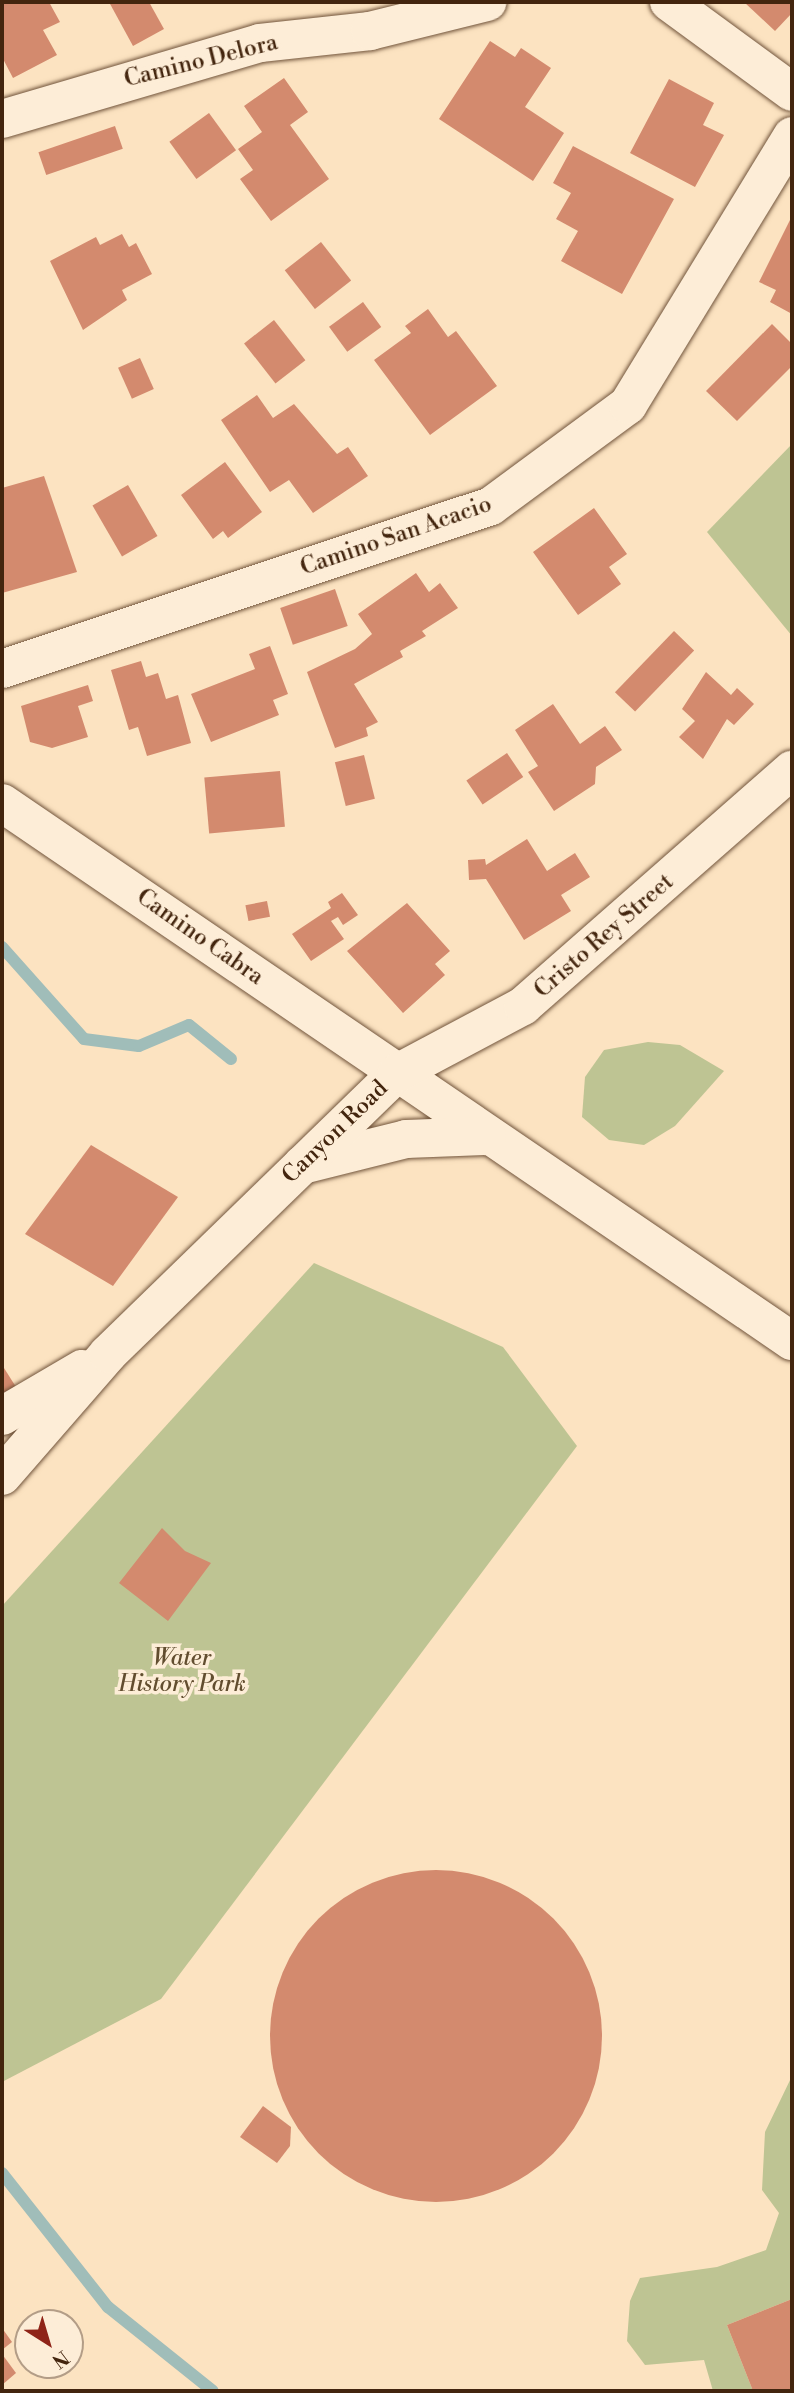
<!DOCTYPE html>
<style>
body{margin:0}
#map{position:relative;width:794px;height:2393px;overflow:hidden;background:#fce3c1;font-family:"Libre Bodoni",serif}
div>[style]{position:absolute}
.green>*{inset:0;background:#bec493}
.stream>*{height:12px;margin:-6px;padding:0 6px;transform-origin:6px;border-radius:6px;background:#a0bdb9}
.building>*{inset:0;background:#d38a6e;transform-origin:0 0}
.round{border-radius:50%}
.roads{filter:drop-shadow(0 0 2px #71543b) drop-shadow(0 0 2px #71543b)}
.minor>*{height:38px;margin:-19px;padding:0 19px;transform-origin:19px;border-radius:19px;background:#fdedd7}
span{translate:-50% -50%;white-space:nowrap;text-align:center;line-height:1.15;-webkit-text-stroke:7px #fdedd7;paint-order:stroke}
.street-label{font-size:23px;color:#43250e}
.park-label{font-size:23px;color:#624d2f;font-style:italic}
.frame{position:absolute;inset:0;border:4px solid #43250e;pointer-events:none}
.north{position:absolute;left:14px;top:2309px;width:70px;height:70px;box-sizing:border-box;background:#fdedd7;border:2px solid #b39d87;border-radius:50%;rotate:143deg;font-size:19px;font-weight:700;line-height:28px;text-align:center;color:#43250e}
.north::after{content:'';display:block;margin:auto;width:24px;height:32px;background:#8f2418;clip-path:polygon(50% 0,100% 100%,50% 72%,0 100%)}
</style>
<div id="map">
<div class="green">
<div style="clip-path:polygon(792px 444px,792px 636px,707px 532px)"></div>
<div style="clip-path:polygon(648px 1042px,680px 1045px,724px 1071px,675px 1126px,644px 1145px,609px 1140px,582px 1117px,585px 1077px,604px 1050px)"></div>
<div style="clip-path:polygon(314px 1263px,503px 1347px,577px 1446px,161px 1999px,2px 2082px,2px 1606px)"></div>
<div style="clip-path:polygon(792px 2076px,792px 2299px,727px 2325px,753px 2391px,713px 2391px,704px 2360px,645px 2365px,627px 2341px,630px 2301px,640px 2278px,717px 2267px,766px 2250px,779px 2213px,762px 2190px,765px 2132px)"></div>
</div>
<div class="stream">
<div style="left:2px;top:947px;width:123px;rotate:48.3deg"></div>
<div style="left:84px;top:1039px;width:55px;rotate:7.3deg"></div>
<div style="left:139px;top:1046px;width:54px;rotate:-22.8deg"></div>
<div style="left:189px;top:1025px;width:54px;rotate:39deg"></div>
<div style="left:2px;top:2173px;width:171px;rotate:51.7deg"></div>
<div style="left:108px;top:2307px;width:134px;rotate:38.7deg"></div>
</div>
<div class="building">
<div style="clip-path:polygon(2px 2px,49px 2px,60px 22px,43px 30px,57px 55px,13px 78px,2px 57px)"></div>
<div style="clip-path:polygon(109px 2px,149px 2px,164px 29px,133px 46px)"></div>
<div style="clip-path:polygon(744px 2px,792px 2px,792px 13px,775px 31px)"></div>
<div style="clip-path:polygon(490px 41px,515px 57px,521px 48px,551px 68px,525px 107px,564px 133px,533px 181px,439px 119px)"></div>
<div style="clip-path:polygon(284px 78px,308px 112px,290px 125px,329px 179px,271px 221px,240px 179px,253px 170px,238px 149px,262px 132px,244px 106px)"></div>
<div style="clip-path:polygon(669px 79px,714px 103px,703px 125px,724px 135px,695px 187px,630px 153px)"></div>
<div style="left:209px;top:113px;width:46px;height:49px;rotate:54deg"></div>
<div style="left:115px;top:126px;width:24px;height:81px;rotate:71deg"></div>
<div style="clip-path:polygon(573px 146px,674px 199px,622px 294px,561px 261px,578px 231px,556px 219px,571px 193px,553px 183px)"></div>
<div style="clip-path:polygon(792px 216px,792px 314px,770px 302px,776px 290px,759px 282px)"></div>
<div style="clip-path:polygon(122px 234px,129px 247px,136px 243px,152px 274px,122px 290px,127px 300px,83px 330px,50px 261px,96px 237px,100px 245px)"></div>
<div style="left:321px;top:242px;width:49px;height:46px;rotate:52deg"></div>
<div style="left:363px;top:302px;width:31px;height:42px;rotate:54deg"></div>
<div style="clip-path:polygon(428px 309px,448px 337px,456px 331px,497px 386px,430px 435px,374px 360px,411px 333px,405px 326px)"></div>
<div style="left:274px;top:320px;width:51px;height:38px;rotate:52deg"></div>
<div style="clip-path:polygon(772px 324px,792px 344px,792px 366px,737px 421px,706px 391px)"></div>
<div style="left:140px;top:358px;width:34px;height:24px;rotate:66deg"></div>
<div style="clip-path:polygon(257px 395px,273px 418px,294px 404px,337px 454px,348px 447px,368px 476px,313px 513px,289px 480px,270px 492px,221px 420px)"></div>
<div style="clip-path:polygon(225px 462px,262px 512px,228px 538px,223px 531px,213px 539px,181px 495px)"></div>
<div style="clip-path:polygon(44px 476px,77px 572px,2px 593px,2px 488px)"></div>
<div style="left:128px;top:485px;width:59px;height:41px;rotate:60deg"></div>
<div style="clip-path:polygon(594px 508px,627px 554px,609px 567px,621px 584px,578px 615px,533px 552px)"></div>
<div style="clip-path:polygon(416px 573px,429px 592px,440px 583px,458px 608px,422px 631px,426px 636px,400px 651px,403px 657px,354px 684px,378px 722px,366px 728px,368px 736px,335px 748px,307px 672px,355px 649px,372px 634px,358px 614px)"></div>
<div style="left:335px;top:589px;width:39px;height:58px;rotate:71deg"></div>
<div style="left:674px;top:631px;width:28px;height:85px;rotate:44deg"></div>
<div style="clip-path:polygon(270px 646px,288px 694px,273px 700px,279px 715px,211px 742px,191px 694px,255px 669px,249px 654px)"></div>
<div style="clip-path:polygon(141px 661px,146px 677px,158px 673px,166px 699px,178px 695px,191px 743px,147px 756px,138px 727px,129px 730px,111px 670px)"></div>
<div style="clip-path:polygon(706px 672px,731px 695px,737px 688px,754px 704px,734px 725px,727px 719px,703px 759px,679px 737px,695px 721px,682px 709px)"></div>
<div style="clip-path:polygon(88px 685px,93px 701px,78px 706px,88px 737px,52px 748px,30px 742px,21px 706px)"></div>
<div style="clip-path:polygon(553px 704px,580px 744px,605px 726px,622px 750px,596px 767px,595px 784px,554px 811px,528px 772px,538px 766px,515px 730px)"></div>
<div style="left:507px;top:753px;width:29px;height:49px;rotate:56deg"></div>
<div style="left:364px;top:755px;width:45px;height:30px;rotate:76deg"></div>
<div style="left:280px;top:771px;width:56px;height:76px;rotate:85deg"></div>
<div style="clip-path:polygon(527px 839px,547px 871px,575px 853px,590px 877px,561px 895px,571px 911px,524px 940px,486px 879px,469px 880px,468px 860px,485px 859px,486px 865px)"></div>
<div style="clip-path:polygon(342px 893px,358px 915px,343px 925px,338px 917px,331px 921px,344px 939px,311px 961px,292px 934px,331px 908px,328px 902px)"></div>
<div style="left:267px;top:901px;width:16px;height:22px;rotate:79deg"></div>
<div style="clip-path:polygon(407px 903px,450px 951px,435px 964px,445px 975px,403px 1013px,347px 951px)"></div>
<div style="clip-path:polygon(91px 1145px,178px 1197px,113px 1286px,25px 1234px)"></div>
<div style="clip-path:polygon(4px 1368px,16px 1387px,2px 1396px,2px 1369px)"></div>
<div style="clip-path:polygon(162px 1528px,185px 1551px,211px 1563px,168px 1621px,119px 1583px)"></div>
<div class="round" style="left:270px;top:1870px;width:332px;height:332px"></div>
<div style="clip-path:polygon(263px 2106px,291px 2127px,290px 2146px,277px 2163px,240px 2137px)"></div>
<div style="clip-path:polygon(792px 2299px,792px 2391px,753px 2391px,727px 2325px)"></div>
<div style="clip-path:polygon(2px 2328px,12px 2342px,2px 2350px)"></div>
<div style="clip-path:polygon(2px 2354px,16px 2373px,2px 2385px)"></div>
</div>
<div class="roads">
<div class="minor">
<div style="left:669px;top:2px;width:152px;rotate:36.2deg"></div>
<div style="left:2px;top:119px;width:269px;rotate:-16.4deg"></div>
<div style="left:260px;top:43px;width:111px;rotate:-6.2deg"></div>
<div style="left:370px;top:31px;width:121px;rotate:-13.9deg"></div>
<div style="left:2px;top:669px;width:515px;rotate:-18.43deg"></div>
<div style="left:491px;top:506px;width:170px;rotate:-36.4deg"></div>
<div style="left:628px;top:405px;width:315px;rotate:-58.6deg"></div>
<div style="left:2px;top:803px;width:956px;rotate:34.26deg"></div>
<div style="left:302px;top:1165px;width:107px;rotate:-14deg"></div>
<div style="left:406px;top:1139px;width:81px;rotate:-2.1deg"></div>
<div style="left:2px;top:1416px;width:93px;rotate:-30.4deg"></div>
<div style="left:2px;top:1476px;width:162px;rotate:-49deg"></div>
<div style="left:108px;top:1354px;width:403px;rotate:-44.2deg"></div>
<div style="left:397px;top:1073px;width:143px;rotate:-28deg"></div>
<div style="left:523px;top:1006px;width:358px;rotate:-41.3deg"></div>
</div>
</div>
<div class="street-label">
<span style="left:201px;top:61px;rotate:-14deg">Camino Delora</span>
<span style="left:396px;top:536px;rotate:-19deg">Camino San Acacio</span>
<span style="left:604px;top:936px;rotate:-41deg">Cristo Rey Street</span>
<span style="left:200px;top:937px;rotate:35deg">Camino Cabra</span>
<span style="left:335px;top:1132px;rotate:-44deg">Canyon Road</span>
</div>
<div class="park-label">
<span style="left:182px;top:1671px">Water<br>History Park</span>
</div>
<div class="frame"></div>
<div class="north">N</div>
</div>
